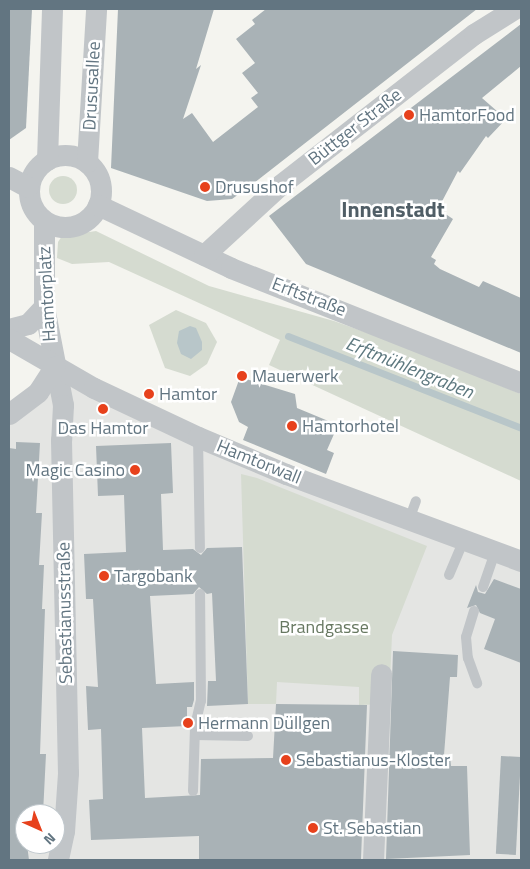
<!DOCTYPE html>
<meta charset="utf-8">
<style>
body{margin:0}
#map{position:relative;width:530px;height:869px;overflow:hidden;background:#f4f4ef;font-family:"Titillium Web",sans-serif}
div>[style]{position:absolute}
.built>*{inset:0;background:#e4e5e3}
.green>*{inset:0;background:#d5dbd0}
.round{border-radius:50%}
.water>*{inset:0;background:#b8c6c9}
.stream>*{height:7px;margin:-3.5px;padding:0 3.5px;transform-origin:3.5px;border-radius:3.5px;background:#b8c6c9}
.building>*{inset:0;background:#a9b2b6;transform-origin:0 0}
.lane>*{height:10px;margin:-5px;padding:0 5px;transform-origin:5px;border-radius:5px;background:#c1c5c8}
.street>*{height:21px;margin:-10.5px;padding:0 10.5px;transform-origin:10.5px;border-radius:10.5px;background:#c1c5c8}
.street>.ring{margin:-10.5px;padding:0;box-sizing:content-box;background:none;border:21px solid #c1c5c8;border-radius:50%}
.dots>*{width:14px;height:14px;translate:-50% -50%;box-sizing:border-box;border:2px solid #fff;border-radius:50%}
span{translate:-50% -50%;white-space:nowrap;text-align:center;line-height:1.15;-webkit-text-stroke:5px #fff;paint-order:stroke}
.street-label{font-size:18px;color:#627581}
.poi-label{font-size:18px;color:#627581}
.left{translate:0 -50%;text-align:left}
.right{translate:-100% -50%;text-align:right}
.park-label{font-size:18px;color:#677861}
.water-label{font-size:19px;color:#5d787f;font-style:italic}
.district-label{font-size:22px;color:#505e66;font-weight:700}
.frame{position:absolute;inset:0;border:10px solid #627581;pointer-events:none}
.north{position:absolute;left:15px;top:804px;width:50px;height:50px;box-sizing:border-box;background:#fff;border:1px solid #c0c8cd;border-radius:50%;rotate:136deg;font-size:14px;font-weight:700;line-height:20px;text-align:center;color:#627581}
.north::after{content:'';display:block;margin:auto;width:18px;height:22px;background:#e7411c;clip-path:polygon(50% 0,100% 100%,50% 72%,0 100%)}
</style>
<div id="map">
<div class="built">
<div style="clip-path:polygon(evenodd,50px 367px,521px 564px,521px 860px,9px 860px,9px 411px,50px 367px,25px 814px,55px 814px,55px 844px,25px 844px,25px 814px)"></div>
</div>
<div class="green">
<div class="round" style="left:49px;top:176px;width:28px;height:28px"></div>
<div style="clip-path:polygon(96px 231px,209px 286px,334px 321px,404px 346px,521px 394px,521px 481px,269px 365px,280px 340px,109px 262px,72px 264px,57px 258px,58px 242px,62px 236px)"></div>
<div style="clip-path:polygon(176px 310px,206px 323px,217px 342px,207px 364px,190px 376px,165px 368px,149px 325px)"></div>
<div style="clip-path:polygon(241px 474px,257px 478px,427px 546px,392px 635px,389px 704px,359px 705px,359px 687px,277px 682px,276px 704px,248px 704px)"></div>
</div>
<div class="water">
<div style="clip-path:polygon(190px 326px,196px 328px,202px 342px,202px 350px,191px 359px,181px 354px,177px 343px,179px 331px)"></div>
</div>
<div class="stream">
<div style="left:288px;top:336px;width:251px;rotate:21.5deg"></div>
</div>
<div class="building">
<div style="clip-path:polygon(9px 9px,32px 9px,26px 128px,9px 140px)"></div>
<div style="clip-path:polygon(118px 9px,214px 9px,196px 69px,201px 65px,183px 119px,192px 113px,213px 142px,258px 107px,251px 98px,258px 93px,242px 73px,255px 63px,236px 39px,255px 24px,252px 20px,266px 9px,477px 9px,250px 186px,232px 199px,207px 201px,111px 168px)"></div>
<div style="clip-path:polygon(521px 24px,521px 66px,482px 98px,506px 119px,488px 138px,486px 136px,460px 173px,458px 171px,438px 209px,453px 219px,431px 257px,436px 260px,434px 264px,440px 269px,479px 287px,483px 281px,521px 298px,521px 353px,306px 264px,269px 216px)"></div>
<div style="clip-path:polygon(246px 379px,295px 394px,297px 408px,338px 425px,327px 450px,334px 453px,326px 474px,243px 440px,248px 427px,239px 422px,231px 402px,239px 380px)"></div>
<div style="clip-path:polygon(16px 442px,40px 443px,36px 513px,42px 513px,39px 565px,44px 565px,42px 609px,45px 609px,40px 754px,46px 754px,43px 814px,23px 814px,29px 860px,9px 860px,9px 448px,16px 449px)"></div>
<div style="clip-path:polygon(171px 443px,173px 493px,161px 494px,163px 550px,193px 549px,201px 555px,207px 548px,242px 547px,248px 704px,207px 706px,208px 681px,216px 681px,212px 593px,207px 594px,199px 587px,193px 594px,150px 596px,156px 684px,194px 682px,194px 700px,192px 707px,187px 707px,187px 726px,142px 728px,145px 798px,200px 795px,201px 759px,273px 758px,276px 704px,367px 705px,361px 859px,199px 860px,199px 836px,91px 840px,89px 800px,103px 799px,101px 729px,88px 730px,86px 686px,98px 687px,93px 599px,86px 599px,84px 554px,126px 552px,124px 495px,98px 496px,96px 446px)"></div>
<div style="clip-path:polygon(494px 579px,521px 589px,521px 663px,484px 649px,495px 619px,480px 613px,476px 605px,467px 608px,476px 585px,478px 592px,485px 594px)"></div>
<div style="clip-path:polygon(393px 651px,458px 655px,457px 677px,450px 677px,444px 755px,450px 756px,451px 766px,467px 766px,470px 855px,386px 859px)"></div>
<div style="left:501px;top:756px;width:20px;height:98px;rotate:3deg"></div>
</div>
<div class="lane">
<div style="left:198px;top:437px;width:111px;rotate:89deg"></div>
<div style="left:409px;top:520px;width:20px;rotate:-70deg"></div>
<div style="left:449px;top:575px;width:38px;rotate:-67deg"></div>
<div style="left:483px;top:587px;width:37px;rotate:-71deg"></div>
<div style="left:474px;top:611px;width:27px;rotate:107deg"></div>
<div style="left:466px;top:637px;width:21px;rotate:85deg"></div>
<div style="left:468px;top:658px;width:27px;rotate:70deg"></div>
<div style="left:195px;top:735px;width:53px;rotate:1.1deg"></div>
<div style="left:193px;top:791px;width:65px;rotate:-88.2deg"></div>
<div style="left:195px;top:726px;width:26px;rotate:-77deg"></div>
<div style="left:201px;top:701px;width:107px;rotate:-90.5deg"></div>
</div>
<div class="street">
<div class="ring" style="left:29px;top:155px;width:51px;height:51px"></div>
<div style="left:47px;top:160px;width:151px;rotate:-88.1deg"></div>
<div style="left:87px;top:162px;width:153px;rotate:-86.6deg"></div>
<div style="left:9px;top:177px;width:21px;rotate:28deg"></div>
<div style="left:98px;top:205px;width:147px;rotate:25.3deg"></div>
<div style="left:231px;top:268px;width:312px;rotate:21.6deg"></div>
<div style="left:44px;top:221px;width:86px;rotate:90deg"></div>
<div style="left:44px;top:307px;width:100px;rotate:79deg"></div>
<div style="left:63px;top:405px;width:35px;rotate:93deg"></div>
<div style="left:61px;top:440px;width:333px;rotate:88.8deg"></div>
<div style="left:68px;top:773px;width:58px;rotate:93.9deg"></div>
<div style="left:64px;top:831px;width:30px;rotate:102deg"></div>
<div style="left:204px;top:255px;width:103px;rotate:-42.6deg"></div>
<div style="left:280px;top:185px;width:246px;rotate:-37.9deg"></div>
<div style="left:474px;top:34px;width:47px;rotate:-32deg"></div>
<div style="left:9px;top:329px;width:20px;rotate:-15deg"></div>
<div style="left:28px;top:324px;width:23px;rotate:-47deg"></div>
<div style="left:9px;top:339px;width:98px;rotate:30deg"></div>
<div style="left:94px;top:388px;width:115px;rotate:25.2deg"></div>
<div style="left:198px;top:437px;width:95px;rotate:22.8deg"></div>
<div style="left:286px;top:474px;width:251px;rotate:20.3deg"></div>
<div style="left:9px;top:414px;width:36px;rotate:-37deg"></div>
<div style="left:38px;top:392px;width:30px;rotate:-57deg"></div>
<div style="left:373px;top:860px;width:186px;rotate:-87.5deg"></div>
</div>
<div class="dots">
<div style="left:409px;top:115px;background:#e7411c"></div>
<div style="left:205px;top:187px;background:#e7411c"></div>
<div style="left:242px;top:376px;background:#e7411c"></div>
<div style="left:149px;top:394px;background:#e7411c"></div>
<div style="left:103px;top:409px;background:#e7411c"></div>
<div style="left:292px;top:426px;background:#e7411c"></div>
<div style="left:135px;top:470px;background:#e7411c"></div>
<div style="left:104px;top:576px;background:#e7411c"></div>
<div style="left:188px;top:723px;background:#e7411c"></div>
<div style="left:286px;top:760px;background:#e7411c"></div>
<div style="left:313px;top:828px;background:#e7411c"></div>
</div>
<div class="street-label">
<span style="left:92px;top:86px;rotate:-87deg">Drususallee</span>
<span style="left:355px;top:127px;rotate:-38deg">Büttger Straße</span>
<span style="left:47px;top:294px;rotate:-93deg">Hamtorplatz</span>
<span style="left:309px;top:297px;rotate:21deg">Erftstraße</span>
<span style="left:259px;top:462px;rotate:22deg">Hamtorwall</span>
<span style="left:65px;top:613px;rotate:-91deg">Sebastianusstraße</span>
</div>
<div class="poi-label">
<span class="left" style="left:419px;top:115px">HamtorFood</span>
<span class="left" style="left:215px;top:187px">Drusushof</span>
<span class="left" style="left:252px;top:376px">Mauerwerk</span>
<span class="left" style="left:159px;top:394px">Hamtor</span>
<span class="left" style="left:302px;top:426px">Hamtorhotel</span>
<span style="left:103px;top:428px">Das Hamtor</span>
<span class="right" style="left:125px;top:470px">Magic Casino</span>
<span class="left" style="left:114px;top:576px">Targobank</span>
<span class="left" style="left:198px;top:723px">Hermann Düllgen</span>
<span class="left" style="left:296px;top:760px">Sebastianus-Kloster</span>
<span class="left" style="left:323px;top:828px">St. Sebastian</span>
</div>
<div class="park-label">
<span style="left:324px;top:627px">Brandgasse</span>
</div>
<div class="water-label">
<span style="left:410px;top:367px;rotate:22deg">Erftmühlengraben</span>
</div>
<div class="district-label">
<span style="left:393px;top:210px">Innenstadt</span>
</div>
<div class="frame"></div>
<div class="north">N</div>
</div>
